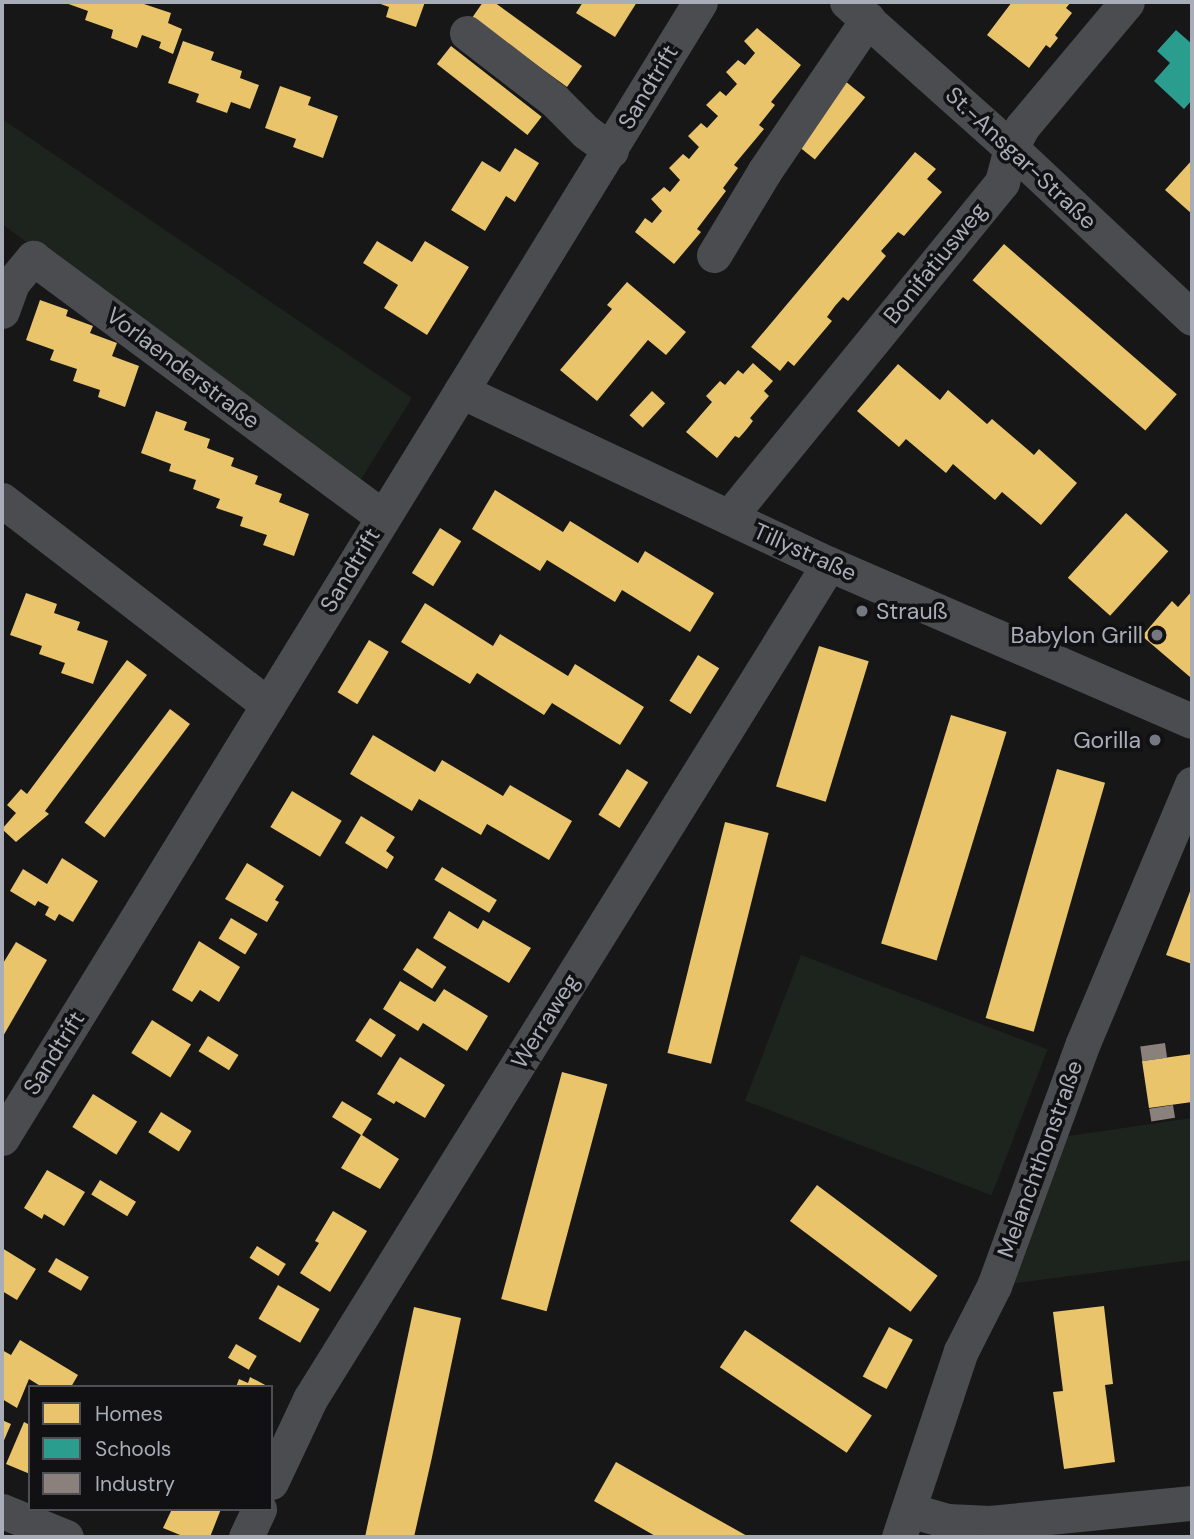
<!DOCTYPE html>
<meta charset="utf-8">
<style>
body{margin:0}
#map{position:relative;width:1194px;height:1539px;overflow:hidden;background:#171717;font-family:"DM Sans",sans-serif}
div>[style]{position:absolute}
.green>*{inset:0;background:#1d241e;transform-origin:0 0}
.homes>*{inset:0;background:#e9c46a;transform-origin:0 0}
.schools>*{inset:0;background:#2a9d8f}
.industry>*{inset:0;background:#8a817c;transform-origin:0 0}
.minor>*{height:35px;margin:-17.5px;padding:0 17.5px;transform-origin:17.5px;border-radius:17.5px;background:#4b4c50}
.dots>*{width:19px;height:19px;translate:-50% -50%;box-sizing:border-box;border:4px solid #111113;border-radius:50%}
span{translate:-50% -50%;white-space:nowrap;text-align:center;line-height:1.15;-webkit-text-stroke:7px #111113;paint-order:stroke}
.street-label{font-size:23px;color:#a8adb8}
.poi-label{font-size:23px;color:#a8adb8}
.left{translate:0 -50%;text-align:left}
.right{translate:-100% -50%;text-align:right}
.frame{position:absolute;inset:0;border:4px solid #a8adb8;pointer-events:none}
.legend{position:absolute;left:28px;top:1385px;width:245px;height:126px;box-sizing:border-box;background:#111113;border:2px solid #4d4f55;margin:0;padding:9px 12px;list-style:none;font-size:21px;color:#a8adb8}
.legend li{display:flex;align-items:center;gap:14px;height:35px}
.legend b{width:35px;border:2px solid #4d4f55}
</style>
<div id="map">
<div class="green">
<div style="clip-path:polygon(2px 119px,412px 398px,356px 487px,2px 224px)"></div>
<div style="left:801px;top:955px;width:264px;height:156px;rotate:21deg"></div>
<div style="clip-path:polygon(1192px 1118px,1192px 1260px,994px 1286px,1048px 1139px)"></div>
</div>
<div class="homes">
<div style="clip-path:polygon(63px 2px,138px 2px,171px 13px,168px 23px,182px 29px,173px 54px,159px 48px,161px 42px,142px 35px,137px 48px,111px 38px,113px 30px,85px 20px,88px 11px)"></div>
<div style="clip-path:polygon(375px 2px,425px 2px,416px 27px,386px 17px,389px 7px)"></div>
<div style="clip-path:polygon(483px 2px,494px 2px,582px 66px,567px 87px,472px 18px)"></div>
<div style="clip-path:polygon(583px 2px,637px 2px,615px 37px,576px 13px)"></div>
<div style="clip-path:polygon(1012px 2px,1071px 2px,1066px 8px,1072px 13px,1055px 35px,1058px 38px,1050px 48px,1046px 45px,1029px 68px,987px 35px)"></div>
<div style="clip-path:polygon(757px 28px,801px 65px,771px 102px,775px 105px,759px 125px,764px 129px,734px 165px,738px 168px,723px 188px,726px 191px,697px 229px,701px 232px,674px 264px,635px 232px,645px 218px,652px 223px,662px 211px,651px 199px,664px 187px,670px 192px,680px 180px,669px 168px,683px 154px,689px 159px,699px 147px,688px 136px,701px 123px,707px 128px,718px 116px,706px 105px,720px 91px,726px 96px,737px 84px,726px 72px,738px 60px,745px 65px,755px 53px,744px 41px)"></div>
<div style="clip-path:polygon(183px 41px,214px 52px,211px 60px,242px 71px,240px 78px,259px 85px,250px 109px,231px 102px,227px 113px,196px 102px,199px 94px,168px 83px)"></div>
<div style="left:451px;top:46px;width:115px;height:23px;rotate:38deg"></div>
<div style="left:845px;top:81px;width:26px;height:80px;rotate:39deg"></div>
<div style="clip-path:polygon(280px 86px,311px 97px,308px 105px,338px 116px,323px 158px,293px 147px,296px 139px,265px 128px)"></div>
<div style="clip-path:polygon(515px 148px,539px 163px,515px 202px,506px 196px,485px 231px,451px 210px,482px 161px,500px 172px)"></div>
<div style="clip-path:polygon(915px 152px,936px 169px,927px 179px,942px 192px,904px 236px,898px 232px,881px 251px,886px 256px,848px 301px,843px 297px,835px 306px,827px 317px,832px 321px,794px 366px,788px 361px,780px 371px,751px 347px)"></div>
<div style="clip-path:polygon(1192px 160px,1192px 214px,1165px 190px)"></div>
<div style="clip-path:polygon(377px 241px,412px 262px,425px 241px,469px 267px,427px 335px,384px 308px,398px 285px,363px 263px)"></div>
<div style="left:1004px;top:244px;width:229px;height:48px;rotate:41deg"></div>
<div style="clip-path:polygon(627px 282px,686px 332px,666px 355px,648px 340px,597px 401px,560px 370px,612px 309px,607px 305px)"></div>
<div style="clip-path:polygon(40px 300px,68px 310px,66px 316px,93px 326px,90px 333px,117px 343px,112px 356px,139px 366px,125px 407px,98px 397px,100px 390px,73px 381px,77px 369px,50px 360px,54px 350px,26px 340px)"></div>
<div style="clip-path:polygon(753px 363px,773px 381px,764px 391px,769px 396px,750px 418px,753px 421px,746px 430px,739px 438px,735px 436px,717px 458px,686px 432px,712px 402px,706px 396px,720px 381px,725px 385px,738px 370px,743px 374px)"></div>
<div style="clip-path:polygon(898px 364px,940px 400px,948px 390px,987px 424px,992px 419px,1034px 455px,1039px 449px,1077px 483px,1041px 525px,1002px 492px,995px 500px,953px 464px,946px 473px,906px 439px,899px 447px,857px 411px)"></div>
<div style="left:652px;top:391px;width:18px;height:33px;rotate:43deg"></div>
<div style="clip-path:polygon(156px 411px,187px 422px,184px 430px,210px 439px,207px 448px,234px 458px,231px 466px,258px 476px,255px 484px,282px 494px,279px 502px,309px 514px,294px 556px,263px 545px,267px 535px,240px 526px,243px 517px,216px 508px,220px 499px,193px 489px,196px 480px,169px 471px,171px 464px,141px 453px)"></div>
<div style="clip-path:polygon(495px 490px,563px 532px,570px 521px,638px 563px,645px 551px,714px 593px,690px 632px,622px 590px,615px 602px,547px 560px,540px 571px,472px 529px)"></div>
<div style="left:1126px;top:513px;width:57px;height:87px;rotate:42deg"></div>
<div style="left:440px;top:528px;width:25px;height:53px;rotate:32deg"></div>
<div style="clip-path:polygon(1192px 591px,1192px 675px,1190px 677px,1142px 636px,1172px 601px,1178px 607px)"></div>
<div style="clip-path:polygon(26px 593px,57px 604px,54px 613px,80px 622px,77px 630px,108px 641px,93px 684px,61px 673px,65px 663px,39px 654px,42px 646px,10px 635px)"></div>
<div style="clip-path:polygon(425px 603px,493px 646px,500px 634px,568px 676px,575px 664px,644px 707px,620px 745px,552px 703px,544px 715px,477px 673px,470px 684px,401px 642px)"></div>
<div style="left:369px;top:640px;width:23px;height:61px;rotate:31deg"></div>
<div style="left:819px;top:646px;width:52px;height:147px;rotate:17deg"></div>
<div style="left:698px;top:655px;width:25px;height:54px;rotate:32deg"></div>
<div style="clip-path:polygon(127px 660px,147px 675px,45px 811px,49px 814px,16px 842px,2px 829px,16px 813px,7px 805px,21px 789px,27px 794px)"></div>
<div style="left:170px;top:709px;width:25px;height:142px;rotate:37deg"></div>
<div style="left:951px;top:715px;width:58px;height:239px;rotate:17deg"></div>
<div style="clip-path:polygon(373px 735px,435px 772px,442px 760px,503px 796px,510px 785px,572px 821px,549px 860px,487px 824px,481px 835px,419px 799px,412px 811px,350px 774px)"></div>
<div style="left:627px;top:769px;width:25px;height:54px;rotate:32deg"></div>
<div style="left:1057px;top:769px;width:50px;height:259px;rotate:16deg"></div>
<div style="left:292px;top:791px;width:58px;height:42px;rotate:31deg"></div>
<div style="clip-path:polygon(361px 816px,395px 837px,386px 851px,394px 857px,387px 869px,345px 843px)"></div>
<div style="left:725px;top:822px;width:45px;height:238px;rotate:14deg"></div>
<div style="clip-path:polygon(62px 858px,98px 881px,73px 922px,59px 914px,55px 921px,45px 915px,49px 907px,38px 901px,35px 906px,10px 891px,23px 869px,47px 884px)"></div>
<div style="clip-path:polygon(247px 863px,284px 886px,275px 900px,279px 902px,267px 922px,225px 899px)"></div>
<div style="left:442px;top:867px;width:64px;height:15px;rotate:31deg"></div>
<div style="clip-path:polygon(1192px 886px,1192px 964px,1166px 955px)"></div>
<div style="clip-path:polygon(449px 911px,478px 929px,483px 920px,531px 948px,509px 983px,433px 938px)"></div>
<div style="left:231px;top:918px;width:31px;height:24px;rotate:31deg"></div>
<div style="clip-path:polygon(199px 941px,240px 967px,219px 1002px,200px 990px,192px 1002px,172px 990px)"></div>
<div style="clip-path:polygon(16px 942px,47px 960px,2px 1038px,2px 965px)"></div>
<div style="left:417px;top:948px;width:35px;height:26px;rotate:33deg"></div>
<div style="clip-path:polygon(400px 981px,435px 1002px,444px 989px,488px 1016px,467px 1051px,423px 1023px,418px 1031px,383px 1009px)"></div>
<div style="left:370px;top:1018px;width:31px;height:27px;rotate:33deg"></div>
<div style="left:152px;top:1020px;width:46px;height:39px;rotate:32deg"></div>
<div style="left:208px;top:1036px;width:36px;height:18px;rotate:32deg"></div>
<div style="clip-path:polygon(1192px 1054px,1192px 1102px,1149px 1108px,1142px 1061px)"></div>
<div style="clip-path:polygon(400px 1057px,445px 1085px,425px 1118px,396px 1101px,394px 1104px,377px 1094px)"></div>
<div style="left:562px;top:1072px;width:47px;height:235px;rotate:15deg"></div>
<div style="left:93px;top:1094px;width:52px;height:39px;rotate:32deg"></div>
<div style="clip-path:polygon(342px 1101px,372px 1119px,362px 1135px,399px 1159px,380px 1189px,341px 1168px,361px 1135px,332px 1117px)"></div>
<div style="left:161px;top:1112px;width:36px;height:24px;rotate:32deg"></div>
<div style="clip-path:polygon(47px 1170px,85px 1192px,64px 1226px,44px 1214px,42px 1219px,24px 1208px)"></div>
<div style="left:100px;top:1180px;width:42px;height:17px;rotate:31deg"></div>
<div style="left:817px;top:1185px;width:151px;height:45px;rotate:37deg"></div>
<div style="clip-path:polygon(333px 1211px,367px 1231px,330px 1292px,300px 1273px,319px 1243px,315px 1241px)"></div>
<div style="left:257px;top:1246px;width:34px;height:14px;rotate:32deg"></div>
<div style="clip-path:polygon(2px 1248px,36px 1269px,17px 1300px,2px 1291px)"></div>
<div style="left:56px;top:1258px;width:38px;height:16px;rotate:30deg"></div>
<div style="left:278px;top:1285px;width:48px;height:39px;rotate:30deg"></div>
<div style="clip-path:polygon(1104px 1306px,1113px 1384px,1105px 1385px,1115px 1462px,1064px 1469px,1053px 1392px,1063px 1391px,1053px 1312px)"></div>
<div style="clip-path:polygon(414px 1307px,461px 1318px,432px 1457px,414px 1537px,365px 1537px)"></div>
<div style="left:889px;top:1327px;width:27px;height:56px;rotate:28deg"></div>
<div style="left:745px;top:1330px;width:153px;height:45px;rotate:34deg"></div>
<div style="clip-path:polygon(20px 1340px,78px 1375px,71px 1387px,42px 1387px,29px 1379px,17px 1408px,2px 1399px,2px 1350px,11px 1355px)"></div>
<div style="left:236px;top:1344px;width:24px;height:16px;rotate:30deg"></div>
<div style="clip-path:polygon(250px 1377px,269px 1387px,236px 1387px,239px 1379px,248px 1383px)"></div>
<div style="clip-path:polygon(2px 1420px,11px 1424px,2px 1445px)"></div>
<div style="clip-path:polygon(24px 1422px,30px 1425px,30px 1474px,6px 1464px)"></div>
<div style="clip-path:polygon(616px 1462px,683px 1500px,749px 1537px,657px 1537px,594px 1501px)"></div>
<div style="clip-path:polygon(172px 1509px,221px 1509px,210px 1537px,185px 1537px,163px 1528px)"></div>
</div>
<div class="schools">
<div style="clip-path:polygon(1176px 30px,1192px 44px,1192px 100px,1184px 109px,1154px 81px,1170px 63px,1157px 51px)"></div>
</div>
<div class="industry">
<div style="left:1165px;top:1043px;width:15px;height:25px;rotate:82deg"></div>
<div style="left:1173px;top:1105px;width:13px;height:24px;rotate:81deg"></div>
</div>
<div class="minor">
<div style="left:847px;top:2px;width:220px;rotate:41.7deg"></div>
<div style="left:1011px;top:148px;width:248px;rotate:43.2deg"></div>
<div style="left:467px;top:33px;width:110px;rotate:37.6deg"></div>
<div style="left:554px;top:100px;width:45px;rotate:45deg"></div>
<div style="left:586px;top:132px;width:31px;rotate:36deg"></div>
<div style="left:714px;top:255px;width:97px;rotate:-58.9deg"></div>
<div style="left:764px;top:172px;width:185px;rotate:-55.8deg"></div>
<div style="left:2px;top:311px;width:30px;rotate:-70deg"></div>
<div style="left:12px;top:283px;width:33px;rotate:-50deg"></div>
<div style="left:33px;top:258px;width:435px;rotate:36.5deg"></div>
<div style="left:461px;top:391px;width:407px;rotate:25.2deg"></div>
<div style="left:829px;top:564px;width:395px;rotate:23.4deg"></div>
<div style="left:2px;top:500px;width:336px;rotate:37.6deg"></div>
<div style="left:729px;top:517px;width:432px;rotate:-50.8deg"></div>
<div style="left:1002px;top:182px;width:35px;rotate:-75deg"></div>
<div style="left:1011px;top:148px;width:24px;rotate:-62deg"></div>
<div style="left:1022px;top:127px;width:163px;rotate:-50deg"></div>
<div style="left:2px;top:1138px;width:1333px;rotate:-58.43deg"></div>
<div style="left:271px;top:1482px;width:92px;rotate:-64.8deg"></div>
<div style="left:310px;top:1399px;width:983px;rotate:-58.14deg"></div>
<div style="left:909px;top:1510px;width:40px;rotate:16deg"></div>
<div style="left:947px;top:1521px;width:43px;rotate:2.7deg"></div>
<div style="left:990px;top:1523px;width:203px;rotate:-5.7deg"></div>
<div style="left:2px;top:1511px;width:69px;rotate:22.1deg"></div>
<div style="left:246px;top:1537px;width:31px;rotate:-65deg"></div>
<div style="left:899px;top:1537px;width:196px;rotate:-71.6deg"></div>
<div style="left:961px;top:1351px;width:73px;rotate:-63.1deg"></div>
<div style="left:994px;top:1286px;width:259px;rotate:-69.9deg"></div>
<div style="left:1083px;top:1043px;width:281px;rotate:-67.2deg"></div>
</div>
<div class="dots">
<div style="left:862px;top:611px;background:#757880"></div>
<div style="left:1157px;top:635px;background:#757880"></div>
<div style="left:1155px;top:740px;background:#757880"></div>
</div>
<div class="street-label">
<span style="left:648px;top:87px;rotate:-59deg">Sandtrift</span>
<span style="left:1021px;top:158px;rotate:43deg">St.-Ansgar-Straße</span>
<span style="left:935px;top:263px;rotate:-51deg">Bonifatiusweg</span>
<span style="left:183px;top:368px;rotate:37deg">Vorlaenderstraße</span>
<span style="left:805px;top:552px;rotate:24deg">Tillystraße</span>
<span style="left:350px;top:570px;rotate:-59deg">Sandtrift</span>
<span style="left:545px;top:1021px;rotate:-58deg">Werraweg</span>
<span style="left:54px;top:1053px;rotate:-58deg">Sandtrift</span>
<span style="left:1040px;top:1159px;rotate:-70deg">Melanchthonstraße</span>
</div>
<div class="poi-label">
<span class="left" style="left:876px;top:611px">Strauß</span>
<span class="right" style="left:1143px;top:635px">Babylon Grill</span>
<span class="right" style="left:1141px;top:740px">Gorilla</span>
</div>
<div class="frame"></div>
<ul class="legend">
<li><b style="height:19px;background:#e9c46a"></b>Homes</li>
<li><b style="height:19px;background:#2a9d8f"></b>Schools</li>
<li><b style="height:19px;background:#8a817c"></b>Industry</li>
</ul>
</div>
